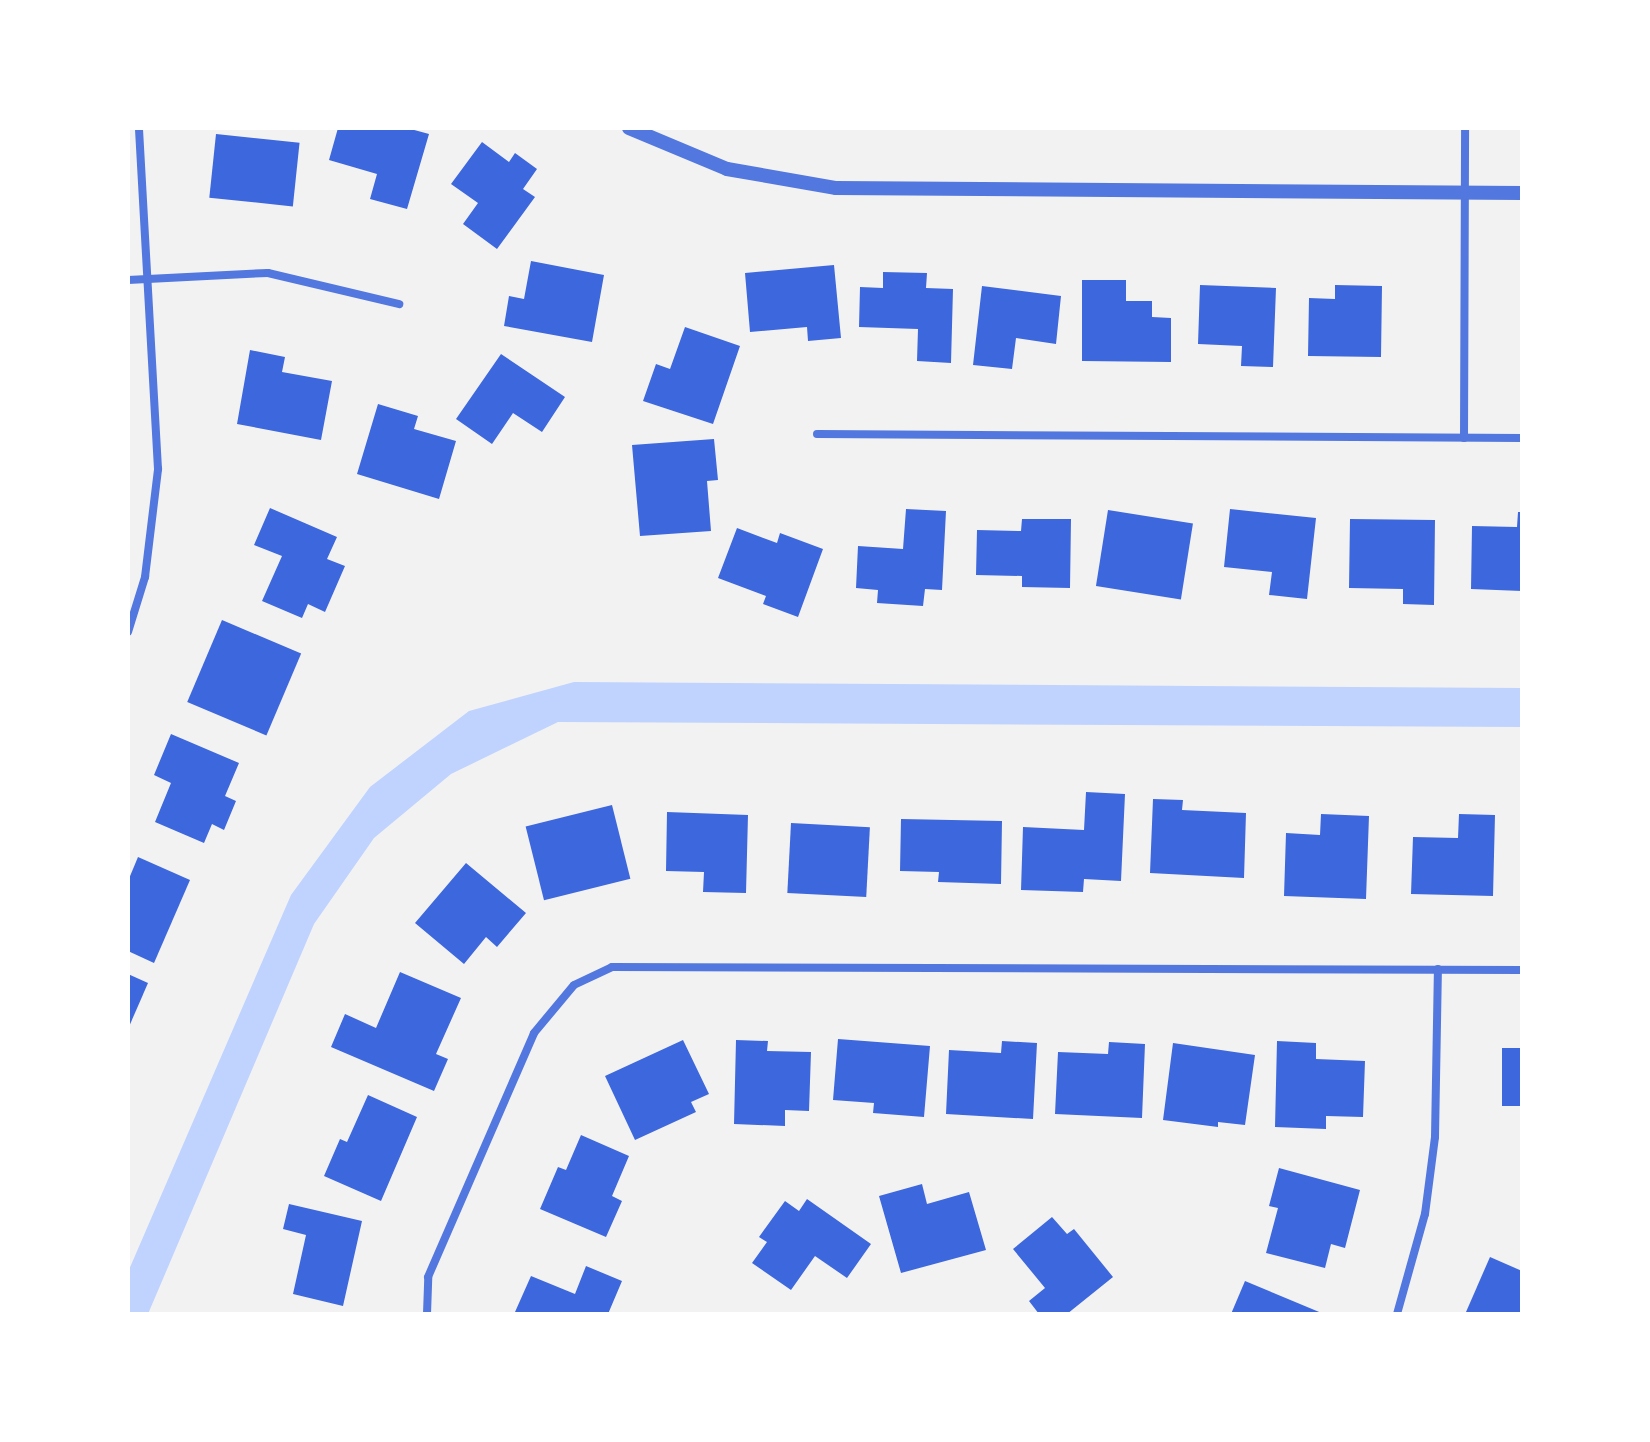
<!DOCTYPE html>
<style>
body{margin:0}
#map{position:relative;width:1650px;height:1442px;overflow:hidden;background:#f2f2f2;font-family:"Fira Sans",sans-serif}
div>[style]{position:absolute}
.water>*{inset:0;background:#bfd3fe}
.building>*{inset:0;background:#3d67dc;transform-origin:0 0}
.minor>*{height:8px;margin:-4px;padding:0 4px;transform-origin:4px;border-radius:4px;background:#5277de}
.tertiary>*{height:14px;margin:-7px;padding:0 7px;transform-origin:7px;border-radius:7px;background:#5277de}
span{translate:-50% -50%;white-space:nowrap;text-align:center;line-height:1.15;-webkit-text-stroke:6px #fff;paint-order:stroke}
.frame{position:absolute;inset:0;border:130px solid #fff;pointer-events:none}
</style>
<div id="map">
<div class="water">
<div style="clip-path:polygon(574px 682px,1522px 688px,1522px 727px,558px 722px,451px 774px,374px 838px,314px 924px,148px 1314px,128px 1314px,128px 1272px,291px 895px,370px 787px,469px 711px)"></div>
</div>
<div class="building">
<div style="clip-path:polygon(338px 128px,407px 128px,429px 134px,407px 209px,370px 199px,377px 174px,329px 160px)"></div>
<div style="left:216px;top:134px;width:84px;height:64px;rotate:6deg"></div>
<div style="clip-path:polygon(482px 142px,509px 162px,515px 153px,537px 169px,523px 189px,535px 197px,497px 249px,463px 224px,478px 203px,451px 184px)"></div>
<div style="clip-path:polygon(531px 261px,604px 275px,592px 342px,504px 326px,509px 296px,524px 299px)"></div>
<div style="clip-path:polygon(834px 265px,841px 338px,808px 341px,807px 327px,750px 332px,745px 273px)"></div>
<div style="clip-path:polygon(883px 272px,927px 273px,926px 288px,953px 289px,951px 363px,917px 361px,918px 329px,859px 327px,860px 287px,883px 288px)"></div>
<div style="clip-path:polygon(1082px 280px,1126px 280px,1126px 301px,1152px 301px,1152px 317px,1171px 318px,1171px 362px,1082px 361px)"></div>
<div style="clip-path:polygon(1200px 285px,1276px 288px,1273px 367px,1241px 366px,1242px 346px,1198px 344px)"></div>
<div style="clip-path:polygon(1335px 285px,1382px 286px,1381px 357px,1308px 356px,1309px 298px,1335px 299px)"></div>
<div style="clip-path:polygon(982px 286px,1061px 296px,1056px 344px,1016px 338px,1012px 369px,973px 365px)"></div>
<div style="clip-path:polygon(685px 327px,740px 346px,713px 424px,643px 401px,656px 364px,670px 369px)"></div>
<div style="clip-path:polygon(250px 350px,285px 357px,282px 372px,332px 381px,321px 440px,237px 424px)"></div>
<div style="clip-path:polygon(501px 354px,565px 397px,542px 432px,513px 413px,492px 444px,456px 419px)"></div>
<div style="clip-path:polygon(378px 404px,418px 416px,414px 429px,456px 441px,439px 499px,357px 474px)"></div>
<div style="clip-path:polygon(714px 439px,718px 480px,707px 481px,711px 531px,640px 536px,632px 445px)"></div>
<div style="clip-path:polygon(270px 508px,337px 537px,327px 559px,345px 566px,325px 612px,308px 604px,302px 618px,262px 601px,282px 556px,254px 545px)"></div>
<div style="clip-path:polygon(906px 509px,946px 511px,942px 590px,925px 589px,923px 606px,877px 603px,878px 590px,856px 588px,858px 546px,903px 549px)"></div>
<div style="clip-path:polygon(1230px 509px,1316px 518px,1307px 599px,1269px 595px,1272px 572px,1224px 567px)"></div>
<div style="left:1108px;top:510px;width:86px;height:77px;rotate:9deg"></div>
<div style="clip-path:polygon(1518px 512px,1522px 512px,1522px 591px,1471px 589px,1472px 526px,1517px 527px)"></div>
<div style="clip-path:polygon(1022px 519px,1071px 519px,1070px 588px,1022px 587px,1022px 576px,976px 575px,977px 530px,1021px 531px)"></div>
<div style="clip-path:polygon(1350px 519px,1435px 520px,1434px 605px,1403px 604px,1403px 589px,1349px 588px)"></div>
<div style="clip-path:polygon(737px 528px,777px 543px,780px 533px,823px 549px,798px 617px,763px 604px,766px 596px,718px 578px)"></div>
<div style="left:222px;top:620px;width:86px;height:89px;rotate:23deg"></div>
<div style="clip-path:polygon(171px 734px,239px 763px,225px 796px,236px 801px,224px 830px,212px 824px,204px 843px,155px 822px,171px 783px,154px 775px)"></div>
<div style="clip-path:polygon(1086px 792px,1125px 794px,1121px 881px,1084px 879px,1083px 892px,1021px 890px,1023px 827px,1084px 830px)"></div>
<div style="clip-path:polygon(1153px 799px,1183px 800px,1182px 810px,1246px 813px,1244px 878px,1150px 873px)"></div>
<div style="left:612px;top:805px;width:76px;height:89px;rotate:76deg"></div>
<div style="clip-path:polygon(667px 812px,748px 815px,746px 893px,703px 892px,704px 872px,666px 871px)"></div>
<div style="clip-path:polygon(1321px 814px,1369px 816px,1366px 899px,1284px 896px,1286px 833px,1320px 835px)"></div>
<div style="clip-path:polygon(1459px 814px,1495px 815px,1493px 896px,1411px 894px,1413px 837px,1458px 838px)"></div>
<div style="clip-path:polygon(901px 819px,1002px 821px,1001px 884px,938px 882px,939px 872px,900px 871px)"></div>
<div style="left:791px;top:823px;width:79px;height:70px;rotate:3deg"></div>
<div style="clip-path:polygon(138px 857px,190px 880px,154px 963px,128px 951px,128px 881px)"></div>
<div style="clip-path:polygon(466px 863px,526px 913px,497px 947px,486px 937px,464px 964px,415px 923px)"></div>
<div style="clip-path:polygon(400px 972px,461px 998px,436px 1054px,448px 1059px,434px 1091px,331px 1047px,345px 1014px,376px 1028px)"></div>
<div style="clip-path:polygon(128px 974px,148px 983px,128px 1029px)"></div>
<div style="clip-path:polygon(838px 1039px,930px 1046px,924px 1117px,873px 1113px,874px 1103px,833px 1100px)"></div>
<div style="clip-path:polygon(683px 1040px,709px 1094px,691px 1102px,696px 1112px,635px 1140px,605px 1076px)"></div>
<div style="clip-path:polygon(736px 1040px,768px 1041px,767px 1051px,811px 1052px,809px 1111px,785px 1110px,785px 1126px,734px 1124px)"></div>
<div style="clip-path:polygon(1002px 1041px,1037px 1043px,1033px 1119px,946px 1114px,949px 1050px,1001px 1053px)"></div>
<div style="clip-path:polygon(1277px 1041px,1316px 1043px,1316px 1059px,1365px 1061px,1363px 1117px,1326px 1116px,1326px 1129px,1275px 1127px)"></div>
<div style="clip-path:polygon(1109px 1042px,1145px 1044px,1142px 1118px,1055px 1114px,1058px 1052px,1108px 1054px)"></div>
<div style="clip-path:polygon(1173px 1043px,1255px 1055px,1245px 1125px,1218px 1122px,1218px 1127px,1163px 1120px)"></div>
<div style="left:1502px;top:1048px;width:20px;height:58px"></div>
<div style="clip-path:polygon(368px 1095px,417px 1117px,381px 1201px,324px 1176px,340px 1139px,347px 1142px)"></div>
<div style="clip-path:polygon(581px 1135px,629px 1156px,612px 1196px,622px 1201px,606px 1237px,540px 1209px,558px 1167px,566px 1170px)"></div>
<div style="clip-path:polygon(1279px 1168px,1360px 1190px,1345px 1248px,1331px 1244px,1325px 1268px,1266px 1253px,1278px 1208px,1269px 1206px)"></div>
<div style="clip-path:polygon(922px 1184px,927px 1204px,969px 1192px,986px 1250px,901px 1273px,879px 1196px)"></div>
<div style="clip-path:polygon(807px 1199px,871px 1244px,847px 1278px,815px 1256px,791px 1290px,752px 1263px,767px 1242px,759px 1237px,785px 1201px,799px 1211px)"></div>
<div style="clip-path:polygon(289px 1204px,362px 1221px,343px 1306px,293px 1294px,306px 1235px,283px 1229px)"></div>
<div style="clip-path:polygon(1052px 1217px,1067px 1234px,1074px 1229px,1113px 1277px,1067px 1314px,1039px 1314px,1029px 1301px,1045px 1288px,1013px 1249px)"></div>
<div style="clip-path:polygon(1490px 1257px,1522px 1271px,1522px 1314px,1466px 1312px)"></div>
<div style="clip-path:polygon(586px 1266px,622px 1281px,608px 1314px,515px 1312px,531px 1276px,575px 1294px)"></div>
<div style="clip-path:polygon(1245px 1281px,1324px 1314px,1231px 1314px)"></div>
</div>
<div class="minor">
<div style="left:128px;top:280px;width:140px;rotate:-2.9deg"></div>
<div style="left:268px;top:273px;width:135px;rotate:13.3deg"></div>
<div style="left:817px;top:434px;width:705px;rotate:0.33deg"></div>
<div style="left:1464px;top:438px;width:310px;rotate:-89.8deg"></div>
<div style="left:128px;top:632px;width:58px;rotate:-72.8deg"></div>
<div style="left:145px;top:577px;width:109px;rotate:-83.1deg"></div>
<div style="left:158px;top:469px;width:342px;rotate:-93.2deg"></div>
<div style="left:427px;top:1314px;width:37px;rotate:-88deg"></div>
<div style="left:428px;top:1277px;width:266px;rotate:-66.5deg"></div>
<div style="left:534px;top:1033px;width:62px;rotate:-50.2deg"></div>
<div style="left:574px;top:985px;width:42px;rotate:-25.3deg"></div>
<div style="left:612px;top:967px;width:910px;rotate:0.19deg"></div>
<div style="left:1397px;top:1314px;width:104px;rotate:-74.4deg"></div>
<div style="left:1425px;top:1214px;width:78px;rotate:-82.6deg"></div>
<div style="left:1435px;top:1137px;width:168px;rotate:-89deg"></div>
</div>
<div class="tertiary">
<div style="left:629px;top:128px;width:106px;rotate:22.7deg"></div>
<div style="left:727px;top:169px;width:111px;rotate:9.9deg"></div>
<div style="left:836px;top:188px;width:686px;rotate:0.42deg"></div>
</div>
<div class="frame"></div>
</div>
